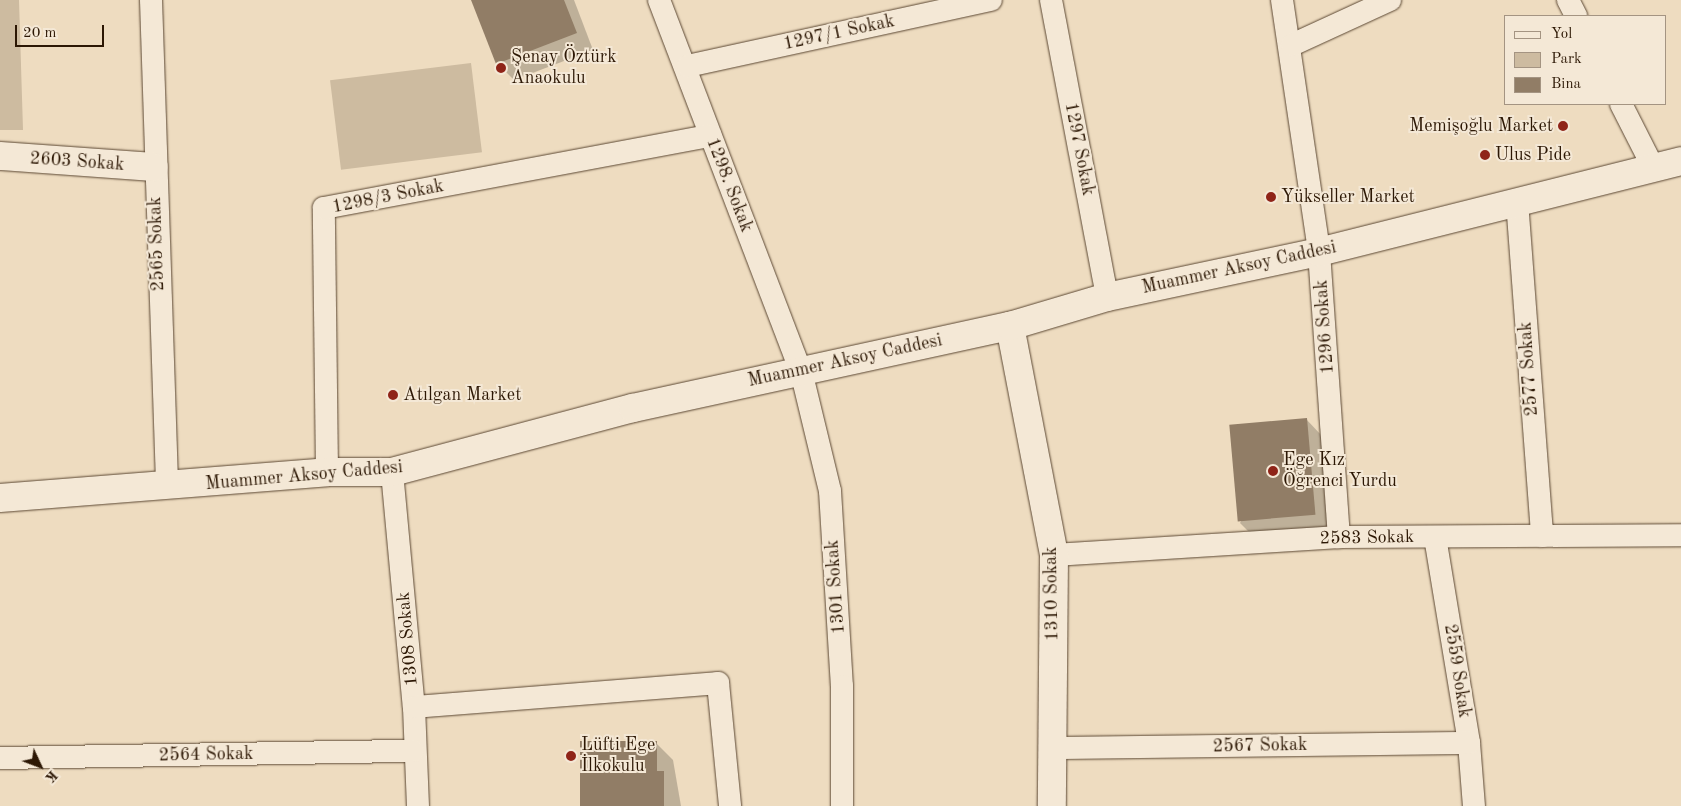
<!DOCTYPE html>
<meta charset="utf-8">
<style>
body{margin:0}
#map{position:relative;width:1681px;height:806px;overflow:hidden;background:#eedcc0;font-family:"Old Standard TT",serif}
div>[style]{position:absolute}
.green>*{inset:0;background:#cdbba0;transform-origin:0 0}
.shadow>*{inset:0;background:#0003}
.building>*{inset:0;background:#917d66;transform-origin:0 0}
.roads{filter:drop-shadow(0 0 1px #5c4833) drop-shadow(0 0 1px #5c4833)}
.minor>*{height:22px;margin:-11px;padding:0 11px;transform-origin:11px;border-radius:11px;background:#f4e8d6}
.tertiary>*{height:28px;margin:-14px;padding:0 14px;transform-origin:14px;border-radius:14px;background:#f4e8d6}
.dots>*{width:14px;height:14px;translate:-50% -50%;box-sizing:border-box;border:2px solid #f4e8d6;border-radius:50%}
span{translate:-50% -50%;white-space:nowrap;text-align:center;line-height:1.15;-webkit-text-stroke:4px #f4e8d6;paint-order:stroke}
.street-label{font-size:18px;color:#2c1704}
.poi-label{font-size:18px;color:#2c1704}
.left{translate:0 -50%;text-align:left}
.right{translate:-100% -50%;text-align:right}
.legend{position:absolute;left:1504px;top:15px;width:162px;height:90px;box-sizing:border-box;background:#f4e8d6;border:1px solid #a49482;margin:0;padding:6px 9px;list-style:none;font-size:15px;color:#2c1704}
.legend li{display:flex;align-items:center;gap:10px;height:25px}
.legend b{width:25px;border:1px solid #a49482}
.north{position:absolute;left:15px;top:741px;width:50px;height:50px;-webkit-text-stroke:4px #f4e8d6;paint-order:stroke;rotate:133deg;font-size:14px;font-weight:700;line-height:20px;text-align:center;color:#2c1704}
.north::after{content:'';display:block;margin:auto;width:18px;height:22px;background:#2c1704;clip-path:polygon(50% 0,100% 100%,50% 72%,0 100%)}
.scale{position:absolute;left:15px;top:25px;width:89px;height:22px;box-sizing:border-box;border:2px solid #2c1704;border-top:0;padding-left:6px;font-size:15px;line-height:18px;white-space:nowrap;color:#2c1704;-webkit-text-stroke:4px #f4e8d6;paint-order:stroke}
</style>
<div id="map">
<div class="green">
<div style="clip-path:polygon(0 0,19px 0,23px 130px,0 130px)"></div>
<div style="left:471px;top:63px;width:90px;height:142px;rotate:83deg"></div>
</div>
<div class="shadow">
<div style="clip-path:polygon(473px 0,574px 0,593px 50px,514px 80px,497px 63px)"></div>
<div style="clip-path:polygon(1306px 419px,1323px 437px,1333px 532px,1257px 540px,1240px 523px)"></div>
<div style="clip-path:polygon(656px 743px,673px 760px,681px 806px,581px 806px)"></div>
</div>
<div class="building">
<div style="clip-path:polygon(471px 0,564px 0,577px 33px,496px 64px)"></div>
<div style="left:1307px;top:418px;width:97px;height:78px;rotate:85deg"></div>
<div style="clip-path:polygon(580px 741px,657px 741px,657px 771px,664px 771px,664px 806px,580px 806px)"></div>
</div>
<div class="roads">
<div class="minor">
<div style="left:151px;top:0;width:487px;rotate:88.1deg"></div>
<div style="left:659px;top:0;width:397px;rotate:69.1deg"></div>
<div style="left:801px;top:371px;width:123px;rotate:76.4deg"></div>
<div style="left:830px;top:491px;width:195px;rotate:86.5deg"></div>
<div style="left:842px;top:686px;width:120px;rotate:90deg"></div>
<div style="left:1051px;top:0;width:302px;rotate:79.3deg"></div>
<div style="left:1282px;top:0;width:255px;rotate:81.6deg"></div>
<div style="left:1319px;top:252px;width:286px;rotate:86deg"></div>
<div style="left:1568px;top:0;width:18px;rotate:63deg"></div>
<div style="left:1292px;top:45px;width:108px;rotate:-24.7deg"></div>
<div style="left:688px;top:66px;width:310px;rotate:-12.3deg"></div>
<div style="left:1621px;top:104px;width:71px;rotate:63.1deg"></div>
<div style="left:1517px;top:201px;width:336px;rotate:85.7deg"></div>
<div style="left:327px;top:472px;width:264px;rotate:-90.7deg"></div>
<div style="left:324px;top:208px;width:393px;rotate:-10.6deg"></div>
<div style="left:392px;top:472px;width:236px;rotate:84.7deg"></div>
<div style="left:414px;top:707px;width:99px;rotate:87.7deg"></div>
<div style="left:1435px;top:537px;width:209px;rotate:80.6deg"></div>
<div style="left:1469px;top:743px;width:63px;rotate:85.5deg"></div>
<div style="left:1054px;top:555px;width:286px;rotate:-3.6deg"></div>
<div style="left:1339px;top:537px;width:342px;rotate:-0.3deg"></div>
<div style="left:414px;top:707px;width:305px;rotate:-4.5deg"></div>
<div style="left:718px;top:683px;width:124px;rotate:84.4deg"></div>
<div style="left:1052px;top:748px;width:417px;rotate:-0.7deg"></div>
<div style="left:0;top:758px;width:413px;rotate:-1deg"></div>
</div>
<div class="tertiary">
<div style="left:0;top:156px;width:154px;rotate:4.1deg"></div>
<div style="left:1010px;top:326px;width:233px;rotate:79.1deg"></div>
<div style="left:1054px;top:555px;width:251px;rotate:90.5deg"></div>
<div style="left:0;top:498px;width:328px;rotate:-4.5deg"></div>
<div style="left:327px;top:472px;width:65px"></div>
<div style="left:392px;top:472px;width:249px;rotate:-14.9deg"></div>
<div style="left:633px;top:408px;width:386px;rotate:-12.3deg"></div>
<div style="left:1010px;top:326px;width:101px;rotate:-16.6deg"></div>
<div style="left:1107px;top:297px;width:217px;rotate:-12deg"></div>
<div style="left:1319px;top:252px;width:373px;rotate:-14.1deg"></div>
</div>
</div>
<div class="dots">
<div style="left:501px;top:68px;background:#8f2418"></div>
<div style="left:1563px;top:126px;background:#8f2418"></div>
<div style="left:1485px;top:155px;background:#8f2418"></div>
<div style="left:1271px;top:197px;background:#8f2418"></div>
<div style="left:393px;top:395px;background:#8f2418"></div>
<div style="left:1273px;top:471px;background:#8f2418"></div>
<div style="left:571px;top:756px;background:#8f2418"></div>
</div>
<div class="street-label">
<span style="left:839px;top:33px;rotate:-12deg">1297/1 Sokak</span>
<span style="left:1079px;top:149px;rotate:79deg">1297 Sokak</span>
<span style="left:77px;top:162px;rotate:4deg">2603 Sokak</span>
<span style="left:729px;top:185px;rotate:69deg">1298. Sokak</span>
<span style="left:388px;top:197px;rotate:-11deg">1298/3 Sokak</span>
<span style="left:157px;top:244px;rotate:-92deg">2565 Sokak</span>
<span style="left:1239px;top:268px;rotate:-12deg">Muammer Aksoy Caddesi</span>
<span style="left:1325px;top:327px;rotate:-94deg">1296 Sokak</span>
<span style="left:845px;top:361px;rotate:-12deg">Muammer Aksoy Caddesi</span>
<span style="left:1529px;top:369px;rotate:-94deg">2577 Sokak</span>
<span style="left:304px;top:476px;rotate:-5deg">Muammer Aksoy Caddesi</span>
<span style="left:1367px;top:538px;rotate:-1deg">2583 Sokak</span>
<span style="left:836px;top:587px;rotate:-94deg">1301 Sokak</span>
<span style="left:1052px;top:594px;rotate:-91deg">1310 Sokak</span>
<span style="left:408px;top:639px;rotate:-95deg">1308 Sokak</span>
<span style="left:1457px;top:671px;rotate:81deg">2559 Sokak</span>
<span style="left:1260px;top:746px;rotate:-1deg">2567 Sokak</span>
<span style="left:206px;top:755px;rotate:-1deg">2564 Sokak</span>
</div>
<div class="poi-label">
<span class="left" style="left:511px;top:68px">Şenay Öztürk<br>Anaokulu</span>
<span class="right" style="left:1553px;top:126px">Memişoğlu Market</span>
<span class="left" style="left:1495px;top:155px">Ulus Pide</span>
<span class="left" style="left:1281px;top:197px">Yükseller Market</span>
<span class="left" style="left:403px;top:395px">Atılgan Market</span>
<span class="left" style="left:1283px;top:471px">Ege Kız<br>Öğrenci Yurdu</span>
<span class="left" style="left:581px;top:756px">Lüfti Ege<br>İlkokulu</span>
</div>
<ul class="legend">
<li><b style="height:6px;background:#f4e8d6"></b>Yol</li>
<li><b style="height:14px;background:#cdbba0"></b>Park</li>
<li><b style="height:14px;background:#917d66"></b>Bina</li>
</ul>
<div class="north">K</div>
<div class="scale">20 m</div>
</div>
